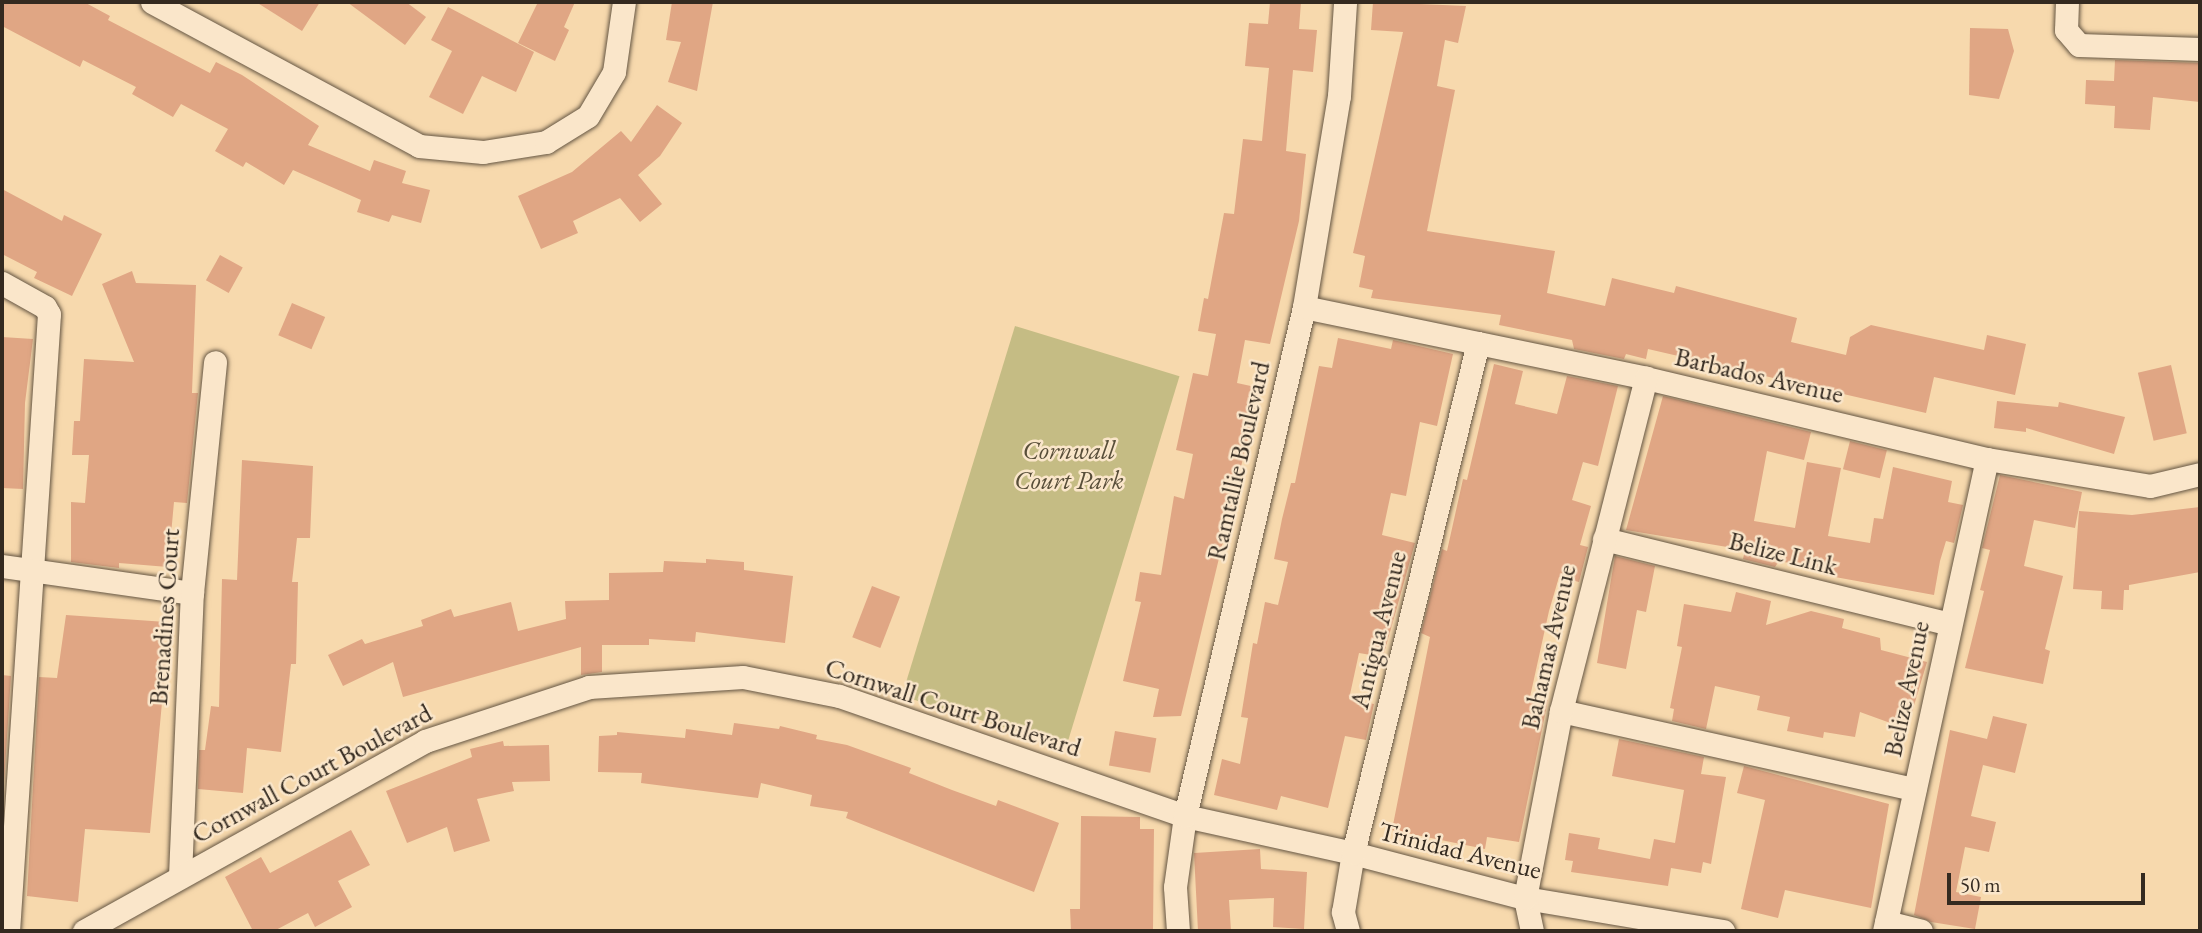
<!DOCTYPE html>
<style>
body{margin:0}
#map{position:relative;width:2202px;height:933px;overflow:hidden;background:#f7d9ad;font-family:"EB Garamond",serif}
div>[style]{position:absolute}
.green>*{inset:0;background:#c5bc84;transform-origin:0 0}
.building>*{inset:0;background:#e0a684;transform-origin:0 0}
.roads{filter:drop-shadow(0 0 2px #655643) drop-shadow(0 0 2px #655643)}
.minor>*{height:23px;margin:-11.5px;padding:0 11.5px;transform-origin:11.5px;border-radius:11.5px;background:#fae6ca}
span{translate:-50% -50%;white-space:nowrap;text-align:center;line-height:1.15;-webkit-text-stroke:5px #fae6ca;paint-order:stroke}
.street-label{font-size:26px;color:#342a20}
.park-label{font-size:26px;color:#584e39;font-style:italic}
.frame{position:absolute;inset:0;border:4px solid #342a20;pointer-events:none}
.scale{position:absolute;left:1947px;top:873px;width:198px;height:32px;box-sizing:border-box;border:4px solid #342a20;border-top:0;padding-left:9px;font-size:21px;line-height:24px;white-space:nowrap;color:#342a20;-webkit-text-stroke:5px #fae6ca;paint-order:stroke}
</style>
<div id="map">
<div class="green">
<div style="left:1015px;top:326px;width:172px;height:387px;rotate:17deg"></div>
</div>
<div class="building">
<div style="clip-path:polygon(2px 2px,84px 2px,110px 16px,108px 20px,210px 73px,216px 62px,242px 75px,319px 126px,308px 145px,370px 171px,374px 160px,406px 171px,402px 183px,430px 190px,421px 223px,392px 215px,389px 222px,357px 212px,361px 200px,293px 170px,284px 185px,246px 162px,243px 167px,215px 151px,228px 129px,181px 104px,173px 117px,132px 94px,136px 87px,83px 60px,80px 67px,2px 26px)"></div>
<div style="clip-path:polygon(256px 2px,320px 2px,302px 31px)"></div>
<div style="clip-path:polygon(347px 2px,406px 2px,426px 17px,405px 45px)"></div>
<div style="clip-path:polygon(538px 2px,575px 2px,564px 27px,569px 30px,555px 61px,518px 43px)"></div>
<div style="clip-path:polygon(672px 2px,713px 2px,697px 91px,668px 82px,681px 42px,666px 40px)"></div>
<div style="clip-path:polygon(1270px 2px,1301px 2px,1299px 29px,1317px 30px,1313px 72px,1293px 70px,1286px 151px,1306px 154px,1299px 221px,1270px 344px,1245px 340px,1237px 383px,1260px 388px,1181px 716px,1153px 717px,1159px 689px,1123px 681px,1141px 602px,1135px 601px,1140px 572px,1161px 575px,1174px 496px,1184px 499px,1193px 454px,1176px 450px,1193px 373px,1208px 376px,1216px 334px,1198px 331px,1204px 298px,1208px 299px,1224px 213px,1234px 214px,1243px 139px,1262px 141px,1269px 68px,1245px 66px,1249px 23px,1268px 24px)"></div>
<div style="clip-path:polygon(1373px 2px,1466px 6px,1458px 43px,1445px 40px,1437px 86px,1455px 90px,1427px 231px,1555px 251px,1547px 293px,1605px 306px,1612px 278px,1674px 293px,1676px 286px,1797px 318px,1791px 342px,1846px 355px,1850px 337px,1871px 325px,1984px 350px,1987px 335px,2026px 344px,2015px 395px,1934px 377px,1926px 413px,1648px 349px,1646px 359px,1626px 354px,1624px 359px,1574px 349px,1572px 340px,1499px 325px,1501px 315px,1371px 298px,1373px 290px,1359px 287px,1365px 256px,1353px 253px,1403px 32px,1371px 30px)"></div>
<div style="clip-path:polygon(448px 7px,534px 52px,516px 92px,482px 76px,463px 114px,429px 97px,452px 51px,431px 40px)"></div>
<div style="clip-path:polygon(1970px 28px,2008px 29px,2014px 51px,1999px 99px,1969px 95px)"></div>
<div style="clip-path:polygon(2115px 60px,2200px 63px,2200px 102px,2153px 97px,2150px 130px,2114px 128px,2115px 106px,2085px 104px,2086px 80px,2114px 81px)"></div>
<div style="clip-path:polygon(657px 105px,682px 123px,660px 156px,638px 175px,662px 204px,640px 222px,620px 198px,573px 221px,578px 233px,541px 249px,518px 196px,572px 172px,621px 131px,631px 142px)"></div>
<div style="clip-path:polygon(2px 189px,62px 221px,64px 215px,102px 234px,72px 296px,34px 278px,37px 272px,2px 254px)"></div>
<div style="left:220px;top:255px;width:26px;height:29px;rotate:29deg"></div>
<div style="clip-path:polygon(132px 271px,136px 283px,196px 285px,192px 393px,198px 393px,187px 503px,174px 502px,168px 567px,119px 563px,119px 568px,71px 562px,71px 502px,85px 503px,89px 455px,72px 455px,74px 421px,80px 421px,84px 359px,134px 362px,102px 284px)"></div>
<div style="left:292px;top:303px;width:36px;height:35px;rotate:23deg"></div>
<div style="clip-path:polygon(2px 337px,33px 339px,25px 403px,23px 489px,2px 488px)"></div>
<div style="clip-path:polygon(1338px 338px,1391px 349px,1393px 340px,1453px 354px,1437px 426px,1420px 422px,1406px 496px,1391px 493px,1382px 535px,1415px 543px,1383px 657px,1359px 653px,1349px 699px,1374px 704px,1366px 740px,1345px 736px,1328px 808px,1281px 796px,1277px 810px,1214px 795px,1222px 759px,1240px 764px,1248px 718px,1241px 717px,1253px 643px,1257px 644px,1265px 602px,1278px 605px,1288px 562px,1274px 559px,1282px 519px,1291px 483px,1295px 483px,1319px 366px,1332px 368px)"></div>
<div style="clip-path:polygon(1494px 364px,1523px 371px,1515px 404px,1557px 414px,1567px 376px,1618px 386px,1598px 466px,1583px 462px,1572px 500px,1591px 506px,1580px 545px,1588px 547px,1579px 582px,1559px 577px,1549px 611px,1530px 697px,1548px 700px,1519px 842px,1487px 837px,1485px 849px,1392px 830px,1430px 637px,1421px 633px,1442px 549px,1447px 551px,1463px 479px,1467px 480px)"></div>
<div style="left:2171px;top:365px;width:70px;height:34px;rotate:77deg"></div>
<div style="clip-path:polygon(1663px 396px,1811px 432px,1804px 460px,1767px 451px,1754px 521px,1795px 528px,1807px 462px,1841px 468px,1828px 536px,1870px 543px,1874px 518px,1883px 519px,1893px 467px,1952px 481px,1948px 502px,1963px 505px,1954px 543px,1946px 541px,1940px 561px,1934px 595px,1824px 575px,1825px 570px,1779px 561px,1775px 567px,1743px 559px,1745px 550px,1626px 530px)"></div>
<div style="clip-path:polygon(1997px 401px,2058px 407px,2059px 402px,2125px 417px,2114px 454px,2026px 428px,2026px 432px,1994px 428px)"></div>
<div style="left:1850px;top:441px;width:38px;height:29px;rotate:14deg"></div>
<div style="clip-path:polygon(242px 460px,313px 466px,310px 538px,297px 538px,292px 582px,298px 582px,296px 664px,291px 664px,281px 752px,247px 748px,243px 793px,198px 789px,199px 750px,205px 750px,211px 706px,219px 707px,222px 579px,237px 580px)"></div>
<div style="clip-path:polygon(2000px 475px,2082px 492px,2075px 528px,2034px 520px,2024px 566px,2063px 576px,2045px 649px,2050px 651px,2043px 684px,1965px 668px,1984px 591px,1980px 590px,1990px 550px,1982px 548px)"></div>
<div style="clip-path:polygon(2200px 507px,2200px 572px,2129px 585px,2129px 590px,2124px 590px,2123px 610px,2101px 609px,2102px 591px,2073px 589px,2079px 511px,2132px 515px)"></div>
<div style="clip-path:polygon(1615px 556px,1655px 566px,1646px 612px,1637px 610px,1626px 669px,1597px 663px)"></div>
<div style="clip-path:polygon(706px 559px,744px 562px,744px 570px,793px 576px,785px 643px,696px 632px,695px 642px,649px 639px,649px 645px,602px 645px,602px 672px,581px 675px,581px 647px,403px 697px,393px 662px,343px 686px,328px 655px,362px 639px,365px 644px,423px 626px,421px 620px,451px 609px,454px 617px,511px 602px,518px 631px,566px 619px,565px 601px,609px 600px,609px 573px,663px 572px,664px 561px,706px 563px)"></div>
<div style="left:872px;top:586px;width:30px;height:55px;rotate:21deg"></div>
<div style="clip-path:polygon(1736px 592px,1771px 601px,1766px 625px,1811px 611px,1844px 619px,1842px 628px,1880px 638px,1881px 650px,1927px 662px,1907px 729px,1860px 712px,1855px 737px,1824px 732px,1823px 738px,1787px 731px,1790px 717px,1757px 710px,1760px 696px,1715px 686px,1706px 729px,1672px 721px,1674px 709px,1670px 708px,1682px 647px,1677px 646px,1684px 604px,1731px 612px)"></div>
<div style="clip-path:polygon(66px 615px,166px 622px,163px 647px,167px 648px,150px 833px,85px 829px,78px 902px,27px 896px,39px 677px,57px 678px)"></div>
<div style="clip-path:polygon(2px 675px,11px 676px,2px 814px)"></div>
<div style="clip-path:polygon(1993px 716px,2027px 724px,2015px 773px,1983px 765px,1971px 816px,1996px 822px,1989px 852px,1965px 847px,1956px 892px,1981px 897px,1975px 929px,1931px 922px,1914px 915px,1950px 730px,1987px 739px)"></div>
<div style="clip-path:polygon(734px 723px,779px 729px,780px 726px,817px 735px,816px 739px,847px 745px,911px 768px,909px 773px,952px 790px,996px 806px,998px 800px,1059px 823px,1034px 892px,846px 818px,848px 812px,810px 806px,812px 795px,761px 783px,758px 798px,641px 783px,642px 773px,598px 772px,599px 736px,617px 735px,617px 732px,685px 738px,686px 729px,732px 735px)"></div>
<div style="left:1115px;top:731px;width:42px;height:35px;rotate:10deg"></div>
<div style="clip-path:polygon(1619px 739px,1704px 757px,1701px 774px,1726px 777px,1711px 864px,1703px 862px,1701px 873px,1671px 868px,1668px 886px,1571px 872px,1573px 861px,1565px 860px,1569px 833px,1600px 838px,1598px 849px,1650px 859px,1654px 839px,1675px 843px,1684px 790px,1612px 776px)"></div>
<div style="clip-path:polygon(503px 741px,504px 746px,549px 745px,550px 781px,512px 782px,514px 791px,477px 799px,490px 841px,454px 852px,447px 827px,407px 843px,386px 791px,472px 757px,470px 749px)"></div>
<div style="clip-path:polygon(1744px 766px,1889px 804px,1871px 908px,1785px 890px,1778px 918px,1741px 909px,1765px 800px,1737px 793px)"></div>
<div style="clip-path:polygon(1081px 816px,1140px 817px,1140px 829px,1154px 829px,1153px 931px,1071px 931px,1070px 909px,1080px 909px)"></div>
<div style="clip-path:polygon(351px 830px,370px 865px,338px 881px,352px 907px,315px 927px,308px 913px,274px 931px,253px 931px,225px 877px,261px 857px,270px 873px)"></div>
<div style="clip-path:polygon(1260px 849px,1261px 869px,1307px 872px,1304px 929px,1273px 927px,1274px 898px,1229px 900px,1231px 931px,1198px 931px,1194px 853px)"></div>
</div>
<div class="roads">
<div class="minor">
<div style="left:152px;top:2px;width:303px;rotate:28.3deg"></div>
<div style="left:419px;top:146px;width:64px;rotate:5.4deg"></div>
<div style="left:483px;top:152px;width:64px;rotate:-9deg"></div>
<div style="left:546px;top:142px;width:49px;rotate:-31.8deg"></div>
<div style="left:588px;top:116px;width:51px;rotate:-59.4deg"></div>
<div style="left:614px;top:72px;width:71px;rotate:-81.9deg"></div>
<div style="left:2067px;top:2px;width:28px;rotate:92deg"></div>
<div style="left:2066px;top:30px;width:20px;rotate:49deg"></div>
<div style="left:2079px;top:45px;width:121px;rotate:1.9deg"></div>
<div style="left:2px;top:283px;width:49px;rotate:29.2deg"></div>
<div style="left:45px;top:307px;width:8px;rotate:60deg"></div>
<div style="left:49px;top:314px;width:618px;rotate:93.8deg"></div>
<div style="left:1304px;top:307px;width:349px;rotate:11.7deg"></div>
<div style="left:1646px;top:378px;width:350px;rotate:13.4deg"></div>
<div style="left:1987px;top:459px;width:165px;rotate:9.4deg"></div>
<div style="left:2150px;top:486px;width:51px;rotate:-13.5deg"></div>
<div style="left:1604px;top:539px;width:356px;rotate:13.8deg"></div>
<div style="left:2px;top:566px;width:192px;rotate:8.1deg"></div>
<div style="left:1561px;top:711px;width:362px;rotate:12.5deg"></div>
<div style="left:180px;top:876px;width:283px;rotate:-87.6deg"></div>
<div style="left:192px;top:593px;width:232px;rotate:-84.3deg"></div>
<div style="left:1886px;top:922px;width:36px;rotate:14deg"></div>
<div style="left:84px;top:931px;width:390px;rotate:-29.1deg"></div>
<div style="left:425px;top:741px;width:173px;rotate:-18.2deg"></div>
<div style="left:589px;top:687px;width:154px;rotate:-3.7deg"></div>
<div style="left:743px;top:677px;width:98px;rotate:11.2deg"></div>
<div style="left:839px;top:696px;width:366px;rotate:19.1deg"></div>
<div style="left:1185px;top:816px;width:172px;rotate:12.4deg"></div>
<div style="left:1353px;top:853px;width:178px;rotate:14.7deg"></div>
<div style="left:1525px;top:898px;width:201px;rotate:9.5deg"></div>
<div style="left:1178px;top:931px;width:44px;rotate:-93.9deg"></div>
<div style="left:1175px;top:887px;width:72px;rotate:-82deg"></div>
<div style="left:1185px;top:816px;width:523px;rotate:-76.84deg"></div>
<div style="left:1304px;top:307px;width:214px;rotate:-80.6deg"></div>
<div style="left:1339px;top:96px;width:94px;rotate:-86.3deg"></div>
<div style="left:1348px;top:931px;width:20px;rotate:-105deg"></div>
<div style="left:1343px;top:912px;width:60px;rotate:-80.4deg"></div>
<div style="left:1353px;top:853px;width:525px;rotate:-76.23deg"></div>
<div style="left:1532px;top:931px;width:34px;rotate:-102deg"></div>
<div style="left:1525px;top:898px;width:190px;rotate:-79.1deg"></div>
<div style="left:1561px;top:711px;width:344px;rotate:-75.7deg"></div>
<div style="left:1884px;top:931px;width:483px;rotate:-77.7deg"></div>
</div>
</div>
<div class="street-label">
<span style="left:1759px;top:376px;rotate:13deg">Barbados Avenue</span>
<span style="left:1239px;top:461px;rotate:-77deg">Ramtallie Boulevard</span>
<span style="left:1783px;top:554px;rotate:14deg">Belize Link</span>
<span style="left:165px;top:617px;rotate:-86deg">Brenadines Court</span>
<span style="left:1379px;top:630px;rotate:-76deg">Antigua Avenue</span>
<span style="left:1549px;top:647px;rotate:-77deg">Bahamas Avenue</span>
<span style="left:1907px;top:689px;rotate:-78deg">Belize Avenue</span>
<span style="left:953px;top:708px;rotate:18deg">Cornwall Court Boulevard</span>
<span style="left:312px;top:774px;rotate:-28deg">Cornwall Court Boulevard</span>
<span style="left:1460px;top:851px;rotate:14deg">Trinidad Avenue</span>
</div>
<div class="park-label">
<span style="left:1069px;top:466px">Cornwall<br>Court Park</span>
</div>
<div class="frame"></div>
<div class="scale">50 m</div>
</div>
